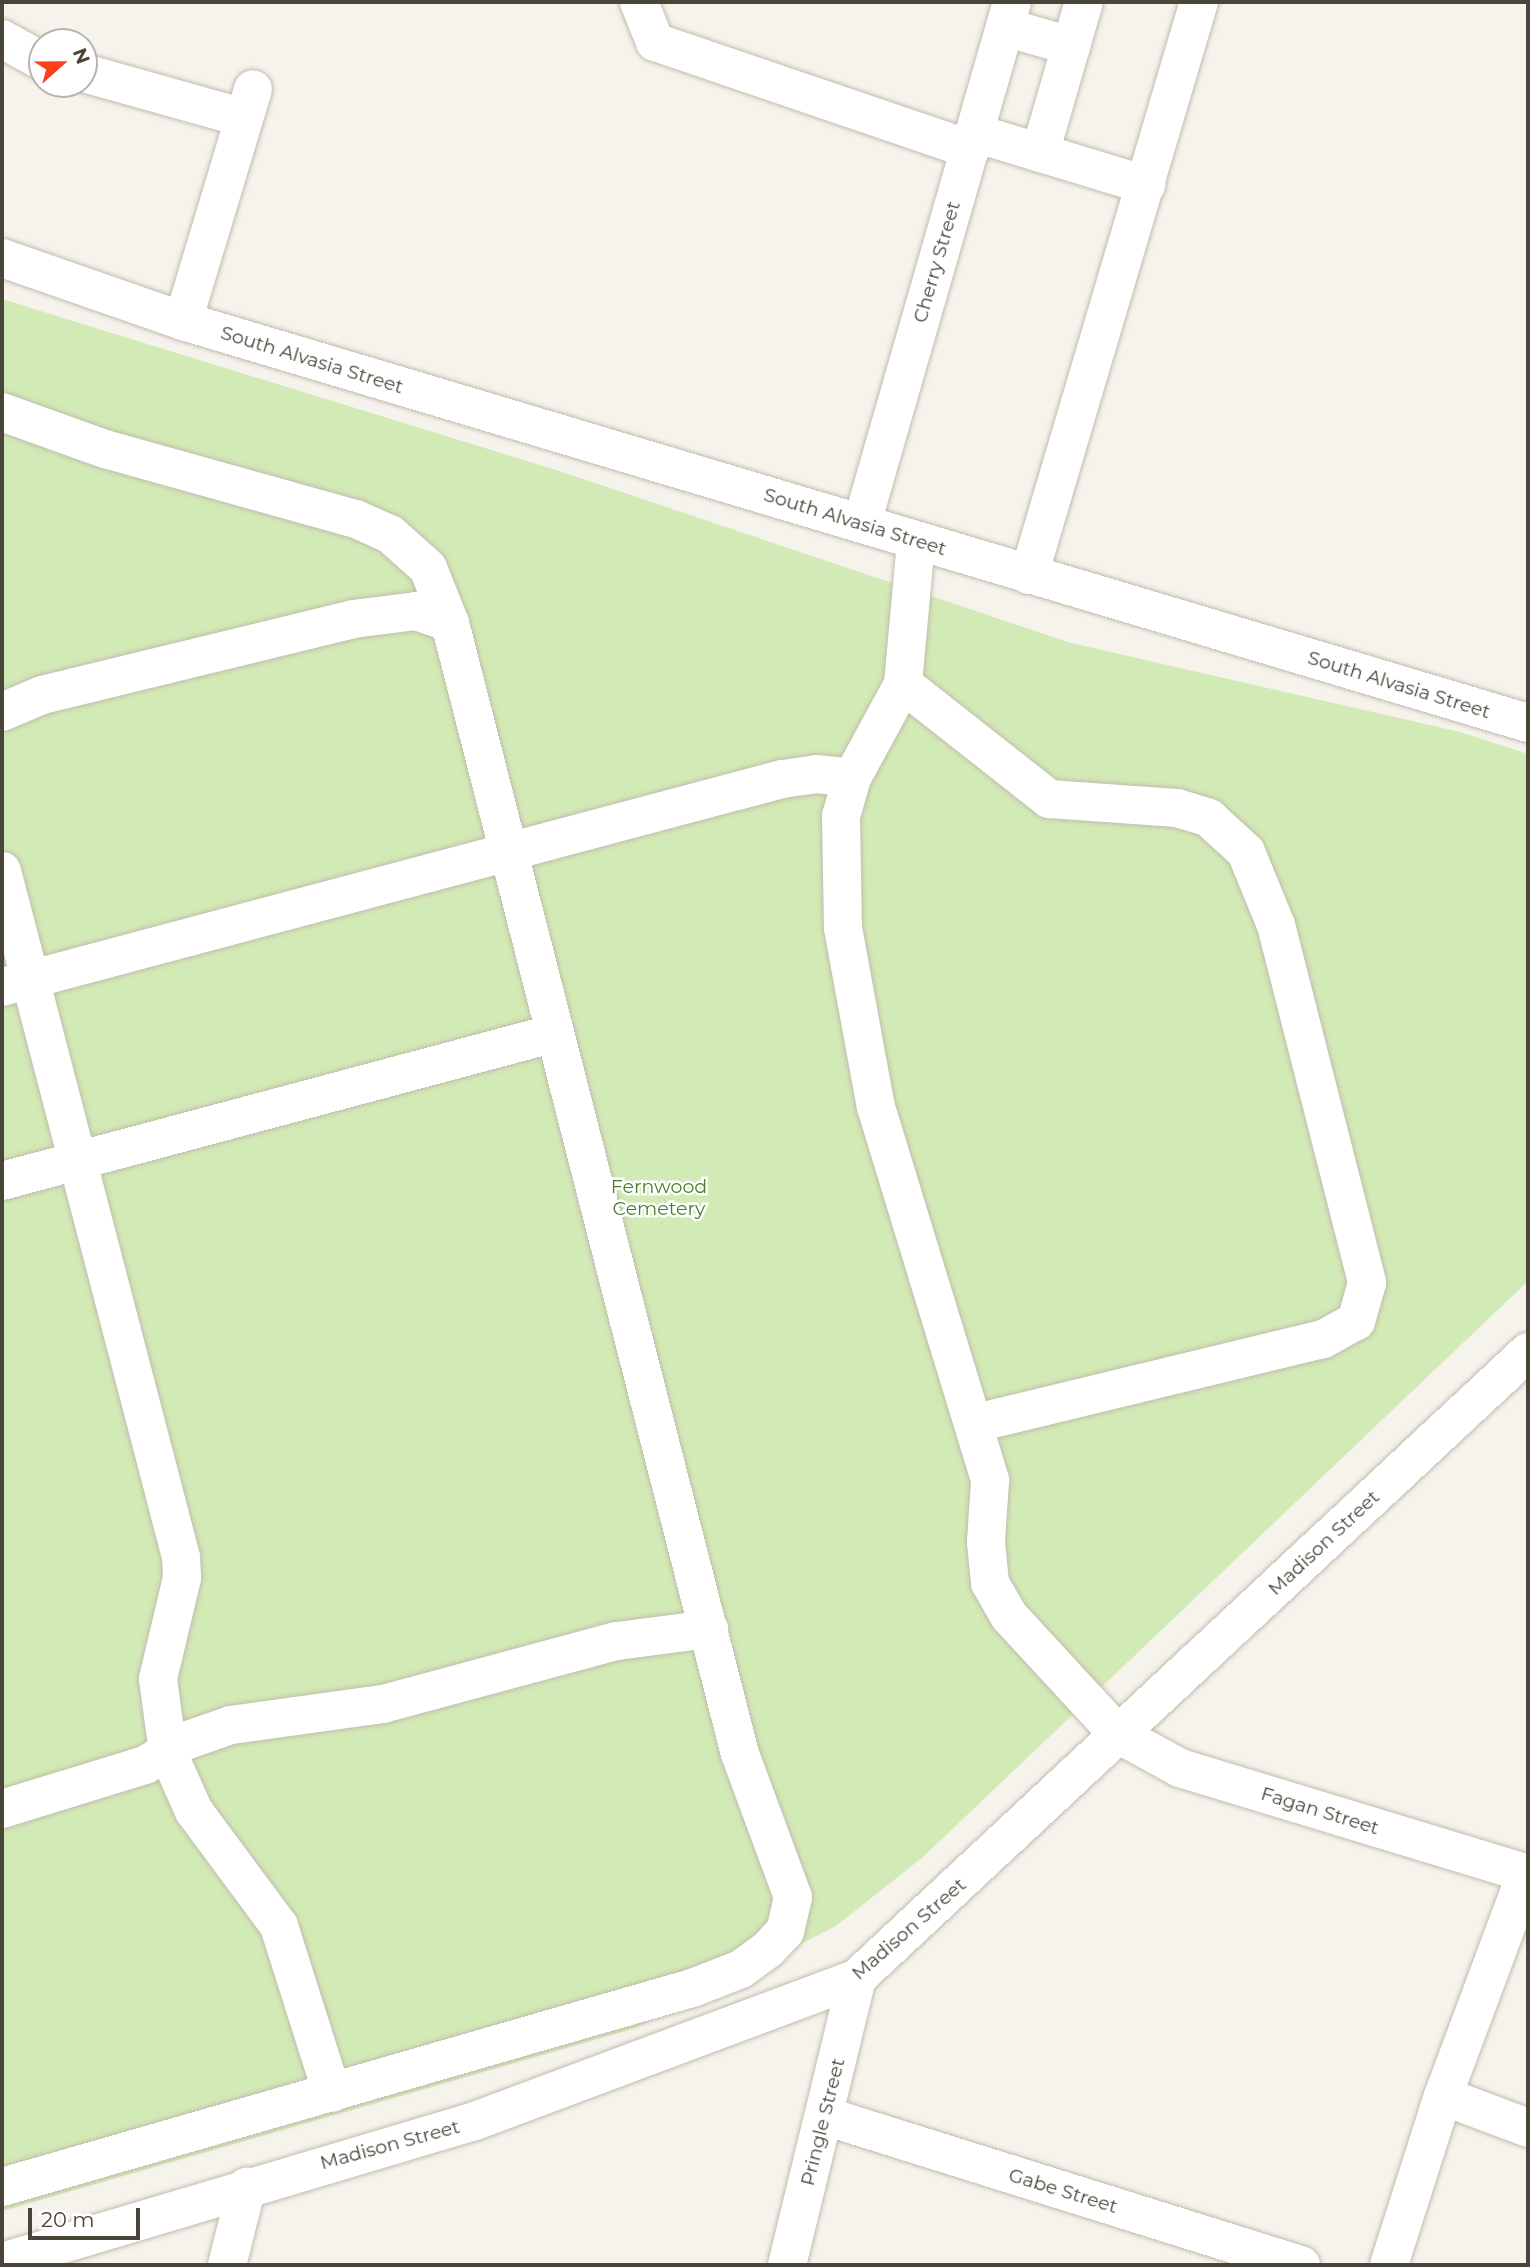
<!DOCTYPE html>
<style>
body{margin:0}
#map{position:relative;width:1530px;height:2267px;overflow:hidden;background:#f6f3ec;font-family:Montserrat,sans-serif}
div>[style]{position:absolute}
.green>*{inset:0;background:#d2eab5}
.roads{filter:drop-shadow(0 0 2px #c2bbae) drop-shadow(0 0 2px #c2bbae)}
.minor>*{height:38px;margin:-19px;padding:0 19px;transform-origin:19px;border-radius:19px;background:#fff}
span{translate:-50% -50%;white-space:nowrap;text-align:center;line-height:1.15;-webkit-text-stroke:5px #fff;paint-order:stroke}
.street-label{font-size:19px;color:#4b4439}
.park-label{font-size:19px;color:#4a7f2a}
.frame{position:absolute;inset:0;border:4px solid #4b4439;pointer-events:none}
.north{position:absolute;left:28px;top:28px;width:70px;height:70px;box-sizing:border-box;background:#fff;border:2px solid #b7b4b0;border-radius:50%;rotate:69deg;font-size:19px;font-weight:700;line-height:28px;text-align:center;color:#4b4439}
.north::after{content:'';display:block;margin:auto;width:24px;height:32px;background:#fc3f1d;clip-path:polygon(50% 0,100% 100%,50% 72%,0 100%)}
.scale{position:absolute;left:28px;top:2208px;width:112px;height:32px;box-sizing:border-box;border:4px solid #4b4439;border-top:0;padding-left:9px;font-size:21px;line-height:24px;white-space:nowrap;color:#4b4439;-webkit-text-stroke:5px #fff;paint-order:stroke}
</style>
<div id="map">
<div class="green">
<div style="clip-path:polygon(2px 299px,559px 471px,1071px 643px,1460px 732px,1528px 754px,1528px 1281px,923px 1857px,836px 1926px,635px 2028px,2px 2211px)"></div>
</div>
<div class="roads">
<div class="minor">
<div style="left:639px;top:2px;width:43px;rotate:68.2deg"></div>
<div style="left:655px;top:42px;width:333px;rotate:18.8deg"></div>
<div style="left:1005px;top:27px;width:69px;rotate:16.1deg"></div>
<div style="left:2px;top:39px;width:46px;rotate:28.8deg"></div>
<div style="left:84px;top:73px;width:166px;rotate:15.7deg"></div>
<div style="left:975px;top:133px;width:179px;rotate:16.9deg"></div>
<div style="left:1040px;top:153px;width:157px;rotate:-73.8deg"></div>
<div style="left:2px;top:258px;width:192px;rotate:19.2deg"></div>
<div style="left:183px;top:321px;width:1404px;rotate:16.64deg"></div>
<div style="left:183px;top:321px;width:242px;rotate:-73.2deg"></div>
<div style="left:2px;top:412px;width:109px;rotate:19.8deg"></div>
<div style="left:105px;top:449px;width:261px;rotate:15.6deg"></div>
<div style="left:356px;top:519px;width:37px;rotate:24deg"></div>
<div style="left:390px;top:534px;width:51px;rotate:41.8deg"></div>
<div style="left:428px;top:568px;width:59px;rotate:68.2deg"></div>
<div style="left:450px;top:623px;width:1168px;rotate:75.62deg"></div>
<div style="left:740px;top:1754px;width:153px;rotate:69.7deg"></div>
<div style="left:793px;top:1897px;width:35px;rotate:103deg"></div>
<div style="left:785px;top:1931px;width:26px;rotate:133deg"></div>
<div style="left:767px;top:1950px;width:32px;rotate:144deg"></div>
<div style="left:741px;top:1969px;width:53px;rotate:158.8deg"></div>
<div style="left:692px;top:1988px;width:718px;rotate:163.91deg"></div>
<div style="left:862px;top:523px;width:542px;rotate:-73.94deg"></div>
<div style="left:916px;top:541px;width:144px;rotate:95.2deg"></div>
<div style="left:903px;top:684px;width:107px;rotate:118.5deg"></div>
<div style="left:852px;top:778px;width:40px;rotate:106deg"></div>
<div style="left:841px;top:816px;width:112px;rotate:89deg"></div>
<div style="left:843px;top:928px;width:182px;rotate:79.6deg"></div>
<div style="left:876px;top:1107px;width:391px;rotate:73deg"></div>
<div style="left:990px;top:1481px;width:61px;rotate:93.8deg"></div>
<div style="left:986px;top:1542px;width:41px;rotate:84.4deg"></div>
<div style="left:990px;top:1583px;width:38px;rotate:60deg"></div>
<div style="left:1009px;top:1616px;width:161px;rotate:47.3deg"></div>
<div style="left:1118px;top:1734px;width:71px;rotate:28.7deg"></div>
<div style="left:1180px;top:1768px;width:364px;rotate:16.9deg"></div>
<div style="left:1029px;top:575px;width:598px;rotate:-73.48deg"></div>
<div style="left:903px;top:684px;width:186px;rotate:38.2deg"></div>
<div style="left:1049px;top:799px;width:128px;rotate:4deg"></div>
<div style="left:1177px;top:808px;width:34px;rotate:17deg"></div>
<div style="left:1209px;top:818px;width:50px;rotate:42.6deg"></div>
<div style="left:1246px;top:852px;width:79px;rotate:67.7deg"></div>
<div style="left:1276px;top:925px;width:369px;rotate:75.7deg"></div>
<div style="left:1367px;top:1283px;width:40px;rotate:106deg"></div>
<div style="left:1356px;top:1321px;width:38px;rotate:151deg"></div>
<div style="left:1323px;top:1339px;width:357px;rotate:166.4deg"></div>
<div style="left:2px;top:712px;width:43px;rotate:-23deg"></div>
<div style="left:42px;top:695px;width:320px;rotate:-13.7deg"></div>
<div style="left:353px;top:619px;width:64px;rotate:-7.2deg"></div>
<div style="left:416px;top:611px;width:36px;rotate:19deg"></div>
<div style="left:2px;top:871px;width:709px;rotate:75.38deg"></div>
<div style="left:181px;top:1557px;width:21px;rotate:87deg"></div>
<div style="left:182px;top:1578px;width:104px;rotate:103.4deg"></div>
<div style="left:158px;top:1679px;width:75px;rotate:82.3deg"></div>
<div style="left:168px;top:1753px;width:64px;rotate:65.9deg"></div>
<div style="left:194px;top:1811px;width:143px;rotate:53.5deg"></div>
<div style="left:279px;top:1926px;width:175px;rotate:72.4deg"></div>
<div style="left:2px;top:987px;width:807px;rotate:-14.93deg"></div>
<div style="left:782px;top:779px;width:34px;rotate:-8deg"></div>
<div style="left:816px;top:774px;width:36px;rotate:6deg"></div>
<div style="left:2px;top:1181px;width:572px;rotate:-14.98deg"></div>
<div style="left:2px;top:1809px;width:150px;rotate:-17.1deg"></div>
<div style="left:145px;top:1765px;width:47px;rotate:-31deg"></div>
<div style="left:185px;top:1741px;width:49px;rotate:-19.2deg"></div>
<div style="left:231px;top:1725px;width:153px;rotate:-7.9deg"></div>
<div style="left:383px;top:1704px;width:242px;rotate:-15.1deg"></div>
<div style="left:617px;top:1641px;width:93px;rotate:-7.4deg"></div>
<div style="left:1443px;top:2096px;width:91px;rotate:20.6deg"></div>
<div style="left:825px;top:2116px;width:499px;rotate:17.4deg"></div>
<div style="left:2px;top:2262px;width:494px;rotate:-16.6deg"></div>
<div style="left:475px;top:2121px;width:408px;rotate:-20.5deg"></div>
<div style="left:857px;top:1978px;width:918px;rotate:-43.01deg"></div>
<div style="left:227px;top:2265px;width:81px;rotate:-75.8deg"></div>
<div style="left:787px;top:2265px;width:295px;rotate:-76.3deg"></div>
<div style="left:1389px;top:2265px;width:177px;rotate:-72.3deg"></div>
<div style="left:1443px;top:2096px;width:237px;rotate:-69.5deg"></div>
</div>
</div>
<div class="street-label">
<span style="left:937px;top:262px;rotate:-74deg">Cherry Street</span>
<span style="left:312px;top:360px;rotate:17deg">South Alvasia Street</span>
<span style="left:855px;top:522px;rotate:17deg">South Alvasia Street</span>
<span style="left:1399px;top:685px;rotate:17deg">South Alvasia Street</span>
<span style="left:1324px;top:1543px;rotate:-43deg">Madison Street</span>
<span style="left:1320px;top:1811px;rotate:17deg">Fagan Street</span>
<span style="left:909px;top:1929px;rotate:-41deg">Madison Street</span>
<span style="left:823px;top:2122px;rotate:-76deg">Pringle Street</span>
<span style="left:390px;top:2145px;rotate:-15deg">Madison Street</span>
<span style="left:1063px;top:2191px;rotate:17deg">Gabe Street</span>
</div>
<div class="park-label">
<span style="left:659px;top:1198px">Fernwood<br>Cemetery</span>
</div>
<div class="frame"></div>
<div class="north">N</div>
<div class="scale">20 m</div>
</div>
